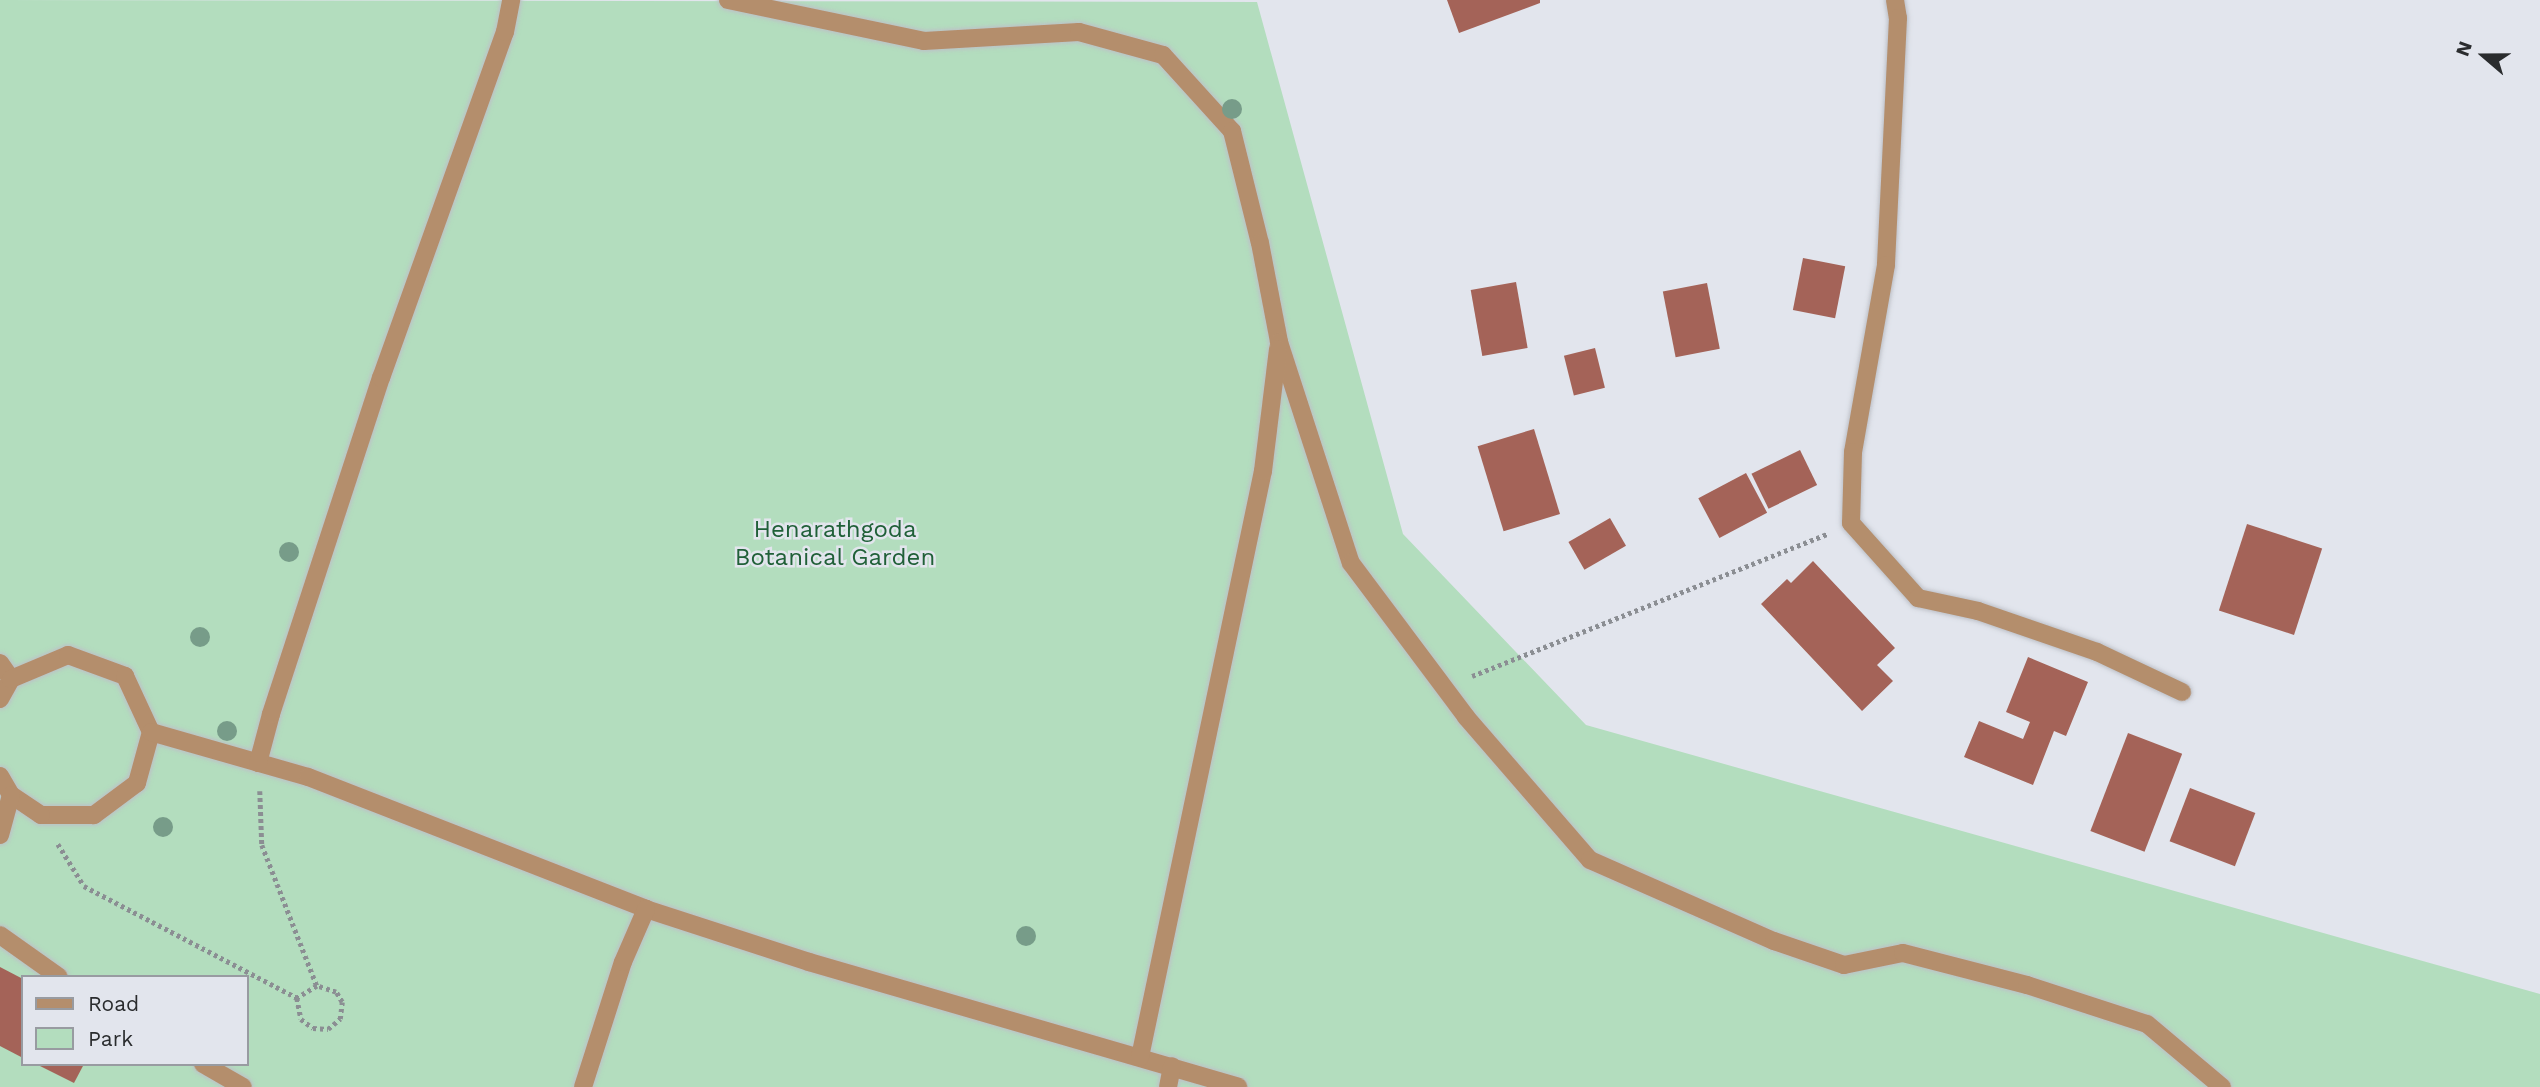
<!DOCTYPE html>
<style>
body{margin:0}
#map{position:relative;width:2540px;height:1087px;overflow:hidden;background:#e2e5ed;font-family:"Work Sans",sans-serif}
div>[style]{position:absolute}
.green>*{inset:0;background:#b3ddbe}
.building>*{inset:0;background:#a46358;transform-origin:0 0}
.path>*{height:4.5px;margin-top:-2.25px;transform-origin:0;background:repeating-linear-gradient(90deg,#8b8e93 0 3.5px,transparent 0 7px)}
.roads{filter:drop-shadow(0 0 2px #bdc0c7) drop-shadow(0 0 2px #bdc0c7)}
.lane>*{height:18px;margin:-9px;padding:0 9px;transform-origin:9px;border-radius:9px;background:#b48e6c}
.street>*{height:18px;margin:-9px;padding:0 9px;transform-origin:9px;border-radius:9px;background:#b48e6c}
.trees>*{width:20px;height:20px;margin:-10px;border-radius:50%;background:#779c89}
span{translate:-50% -50%;white-space:nowrap;text-align:center;line-height:1.15;-webkit-text-stroke:5px #e2e5ed;paint-order:stroke}
.park-label{font-size:24px;color:#206038}
.legend{position:absolute;left:21px;top:975px;width:228px;height:91px;box-sizing:border-box;background:#e2e5ed;border:2px solid #989ba1;margin:0;padding:9px 12px;list-style:none;font-size:21px;color:#2a2c2e}
.legend li{display:flex;align-items:center;gap:14px;height:35px}
.legend b{width:35px;border:2px solid #989ba1}
.north{position:absolute;left:2449px;top:21px;width:70px;height:70px;-webkit-text-stroke:5px #e2e5ed;paint-order:stroke;rotate:290deg;font-size:19px;font-weight:700;line-height:28px;text-align:center;color:#2a2c2e}
.north::after{content:'';display:block;margin:auto;width:24px;height:32px;background:#2a2c2e;clip-path:polygon(50% 0,100% 100%,50% 72%,0 100%)}
</style>
<div id="map">
<div class="green">
<div style="clip-path:polygon(evenodd,0 0,1257px 2px,1403px 534px,1586px 725px,2540px 994px,2540px 1087px,0 1087px,0 0,23px 977px,247px 977px,247px 1064px,23px 1064px,23px 977px)"></div>
</div>
<div class="building">
<div style="clip-path:polygon(1447px 0,1540px 0,1540px 3px,1459px 33px)"></div>
<div style="left:1803px;top:258px;width:43px;height:53px;rotate:11deg"></div>
<div style="left:1516px;top:282px;width:67px;height:46px;rotate:80deg"></div>
<div style="left:1707px;top:283px;width:67px;height:45px;rotate:79deg"></div>
<div style="left:1595px;top:348px;width:41px;height:32px;rotate:76deg"></div>
<div style="left:1534px;top:429px;width:89px;height:59px;rotate:73deg"></div>
<div style="left:1800px;top:450px;width:39px;height:54px;rotate:64deg"></div>
<div style="left:1746px;top:473px;width:45px;height:54px;rotate:62deg"></div>
<div style="left:1610px;top:518px;width:32px;height:48px;rotate:60deg"></div>
<div style="left:2247px;top:524px;width:79px;height:91px;rotate:18deg"></div>
<div style="clip-path:polygon(1813px 561px,1895px 648px,1877px 665px,1893px 681px,1862px 711px,1761px 604px,1787px 579px,1791px 583px)"></div>
<div style="clip-path:polygon(2028px 657px,2088px 682px,2066px 736px,2054px 731px,2033px 785px,1964px 757px,1979px 721px,2023px 739px,2030px 722px,2006px 712px)"></div>
<div style="left:2128px;top:733px;width:58px;height:105px;rotate:21deg"></div>
<div style="left:2190px;top:788px;width:70px;height:57px;rotate:21deg"></div>
<div style="clip-path:polygon(0 967px,23px 979px,23px 1058px,0 1046px)"></div>
<div style="clip-path:polygon(36px 1064px,84px 1064px,74px 1083px)"></div>
</div>
<div class="path">
<div style="left:1472px;top:676px;width:382px;rotate:-21.8deg"></div>
<div style="left:260px;top:791px;width:54px;rotate:87.9deg"></div>
<div style="left:262px;top:845px;width:151px;rotate:68.7deg"></div>
<div style="left:58px;top:844px;width:49px;rotate:58.2deg"></div>
<div style="left:84px;top:886px;width:241px;rotate:27.7deg"></div>
<div style="left:297px;top:998px;width:21px;rotate:79deg"></div>
<div style="left:301px;top:1019px;width:15px;rotate:37deg"></div>
<div style="left:313px;top:1028px;width:15px;rotate:4deg"></div>
<div style="left:328px;top:1029px;width:16px;rotate:-40deg"></div>
<div style="left:340px;top:1019px;width:17px;rotate:-83deg"></div>
<div style="left:342px;top:1002px;width:12px;rotate:-121deg"></div>
<div style="left:336px;top:992px;width:20px;rotate:-162deg"></div>
<div style="left:317px;top:986px;width:23px;rotate:149deg"></div>
</div>
<div class="roads">
<div class="lane">
<div style="left:728px;top:0;width:200px;rotate:11.8deg"></div>
<div style="left:924px;top:41px;width:155px;rotate:-3.3deg"></div>
<div style="left:1079px;top:32px;width:87px;rotate:15.3deg"></div>
<div style="left:1163px;top:55px;width:103px;rotate:47.8deg"></div>
<div style="left:1232px;top:131px;width:115px;rotate:76deg"></div>
<div style="left:1260px;top:243px;width:101px;rotate:79.1deg"></div>
<div style="left:1279px;top:342px;width:232px;rotate:72deg"></div>
<div style="left:1351px;top:563px;width:192px;rotate:53.2deg"></div>
<div style="left:1466px;top:717px;width:189px;rotate:49.1deg"></div>
<div style="left:1590px;top:860px;width:201px;rotate:23.8deg"></div>
<div style="left:1774px;top:941px;width:74px;rotate:18.9deg"></div>
<div style="left:1844px;top:965px;width:60px;rotate:-11.5deg"></div>
<div style="left:1903px;top:953px;width:128px;rotate:14.5deg"></div>
<div style="left:2027px;top:985px;width:126px;rotate:18deg"></div>
<div style="left:2147px;top:1024px;width:98px;rotate:40deg"></div>
<div style="left:0;top:663px;width:19px;rotate:55deg"></div>
<div style="left:0;top:699px;width:23px;rotate:-61deg"></div>
<div style="left:11px;top:679px;width:62px;rotate:-22.8deg"></div>
<div style="left:68px;top:655px;width:61px;rotate:20.2deg"></div>
<div style="left:125px;top:676px;width:62px;rotate:65.1deg"></div>
<div style="left:151px;top:732px;width:53px;rotate:105.4deg"></div>
<div style="left:137px;top:783px;width:54px;rotate:143.3deg"></div>
<div style="left:94px;top:815px;width:53px;rotate:180deg"></div>
<div style="left:41px;top:815px;width:36px;rotate:-146deg"></div>
<div style="left:11px;top:795px;width:22px;rotate:-120deg"></div>
<div style="left:151px;top:732px;width:163px;rotate:16deg"></div>
<div style="left:308px;top:777px;width:363px;rotate:21.3deg"></div>
<div style="left:646px;top:909px;width:171px;rotate:18deg"></div>
<div style="left:809px;top:962px;width:447px;rotate:16.2deg"></div>
<div style="left:258px;top:763px;width:51px;rotate:-75.1deg"></div>
<div style="left:271px;top:714px;width:354px;rotate:-71.9deg"></div>
<div style="left:381px;top:378px;width:368px;rotate:-70.3deg"></div>
<div style="left:505px;top:32px;width:33px;rotate:-79deg"></div>
<div style="left:0;top:835px;width:41px;rotate:-74.6deg"></div>
<div style="left:0;top:935px;width:72px;rotate:35.4deg"></div>
<div style="left:1140px;top:1057px;width:599px;rotate:-78.15deg"></div>
<div style="left:1263px;top:471px;width:123px;rotate:-83deg"></div>
<div style="left:203px;top:1064px;width:46px;rotate:29.9deg"></div>
<div style="left:583px;top:1087px;width:131px;rotate:-72.3deg"></div>
<div style="left:623px;top:962px;width:58px;rotate:-66.5deg"></div>
<div style="left:1168px;top:1087px;width:21px;rotate:-79deg"></div>
</div>
<div class="street">
<div style="left:1895px;top:0;width:18px;rotate:81deg"></div>
<div style="left:1898px;top:18px;width:247px;rotate:92.8deg"></div>
<div style="left:1886px;top:265px;width:190px;rotate:100deg"></div>
<div style="left:1853px;top:452px;width:71px;rotate:91.6deg"></div>
<div style="left:1851px;top:523px;width:101px;rotate:48.2deg"></div>
<div style="left:1918px;top:598px;width:61px;rotate:12.2deg"></div>
<div style="left:1978px;top:611px;width:126px;rotate:19deg"></div>
<div style="left:2097px;top:652px;width:94px;rotate:25.2deg"></div>
</div>
</div>
<div class="trees">
<div style="left:1232px;top:109px"></div>
<div style="left:289px;top:552px"></div>
<div style="left:200px;top:637px"></div>
<div style="left:227px;top:731px"></div>
<div style="left:163px;top:827px"></div>
<div style="left:1026px;top:936px"></div>
</div>
<div class="park-label">
<span style="left:835px;top:544px">Henarathgoda<br>Botanical Garden</span>
</div>
<ul class="legend">
<li><b style="height:9px;background:#b48e6c"></b>Road</li>
<li><b style="height:19px;background:#b3ddbe"></b>Park</li>
</ul>
<div class="north">N</div>
</div>
